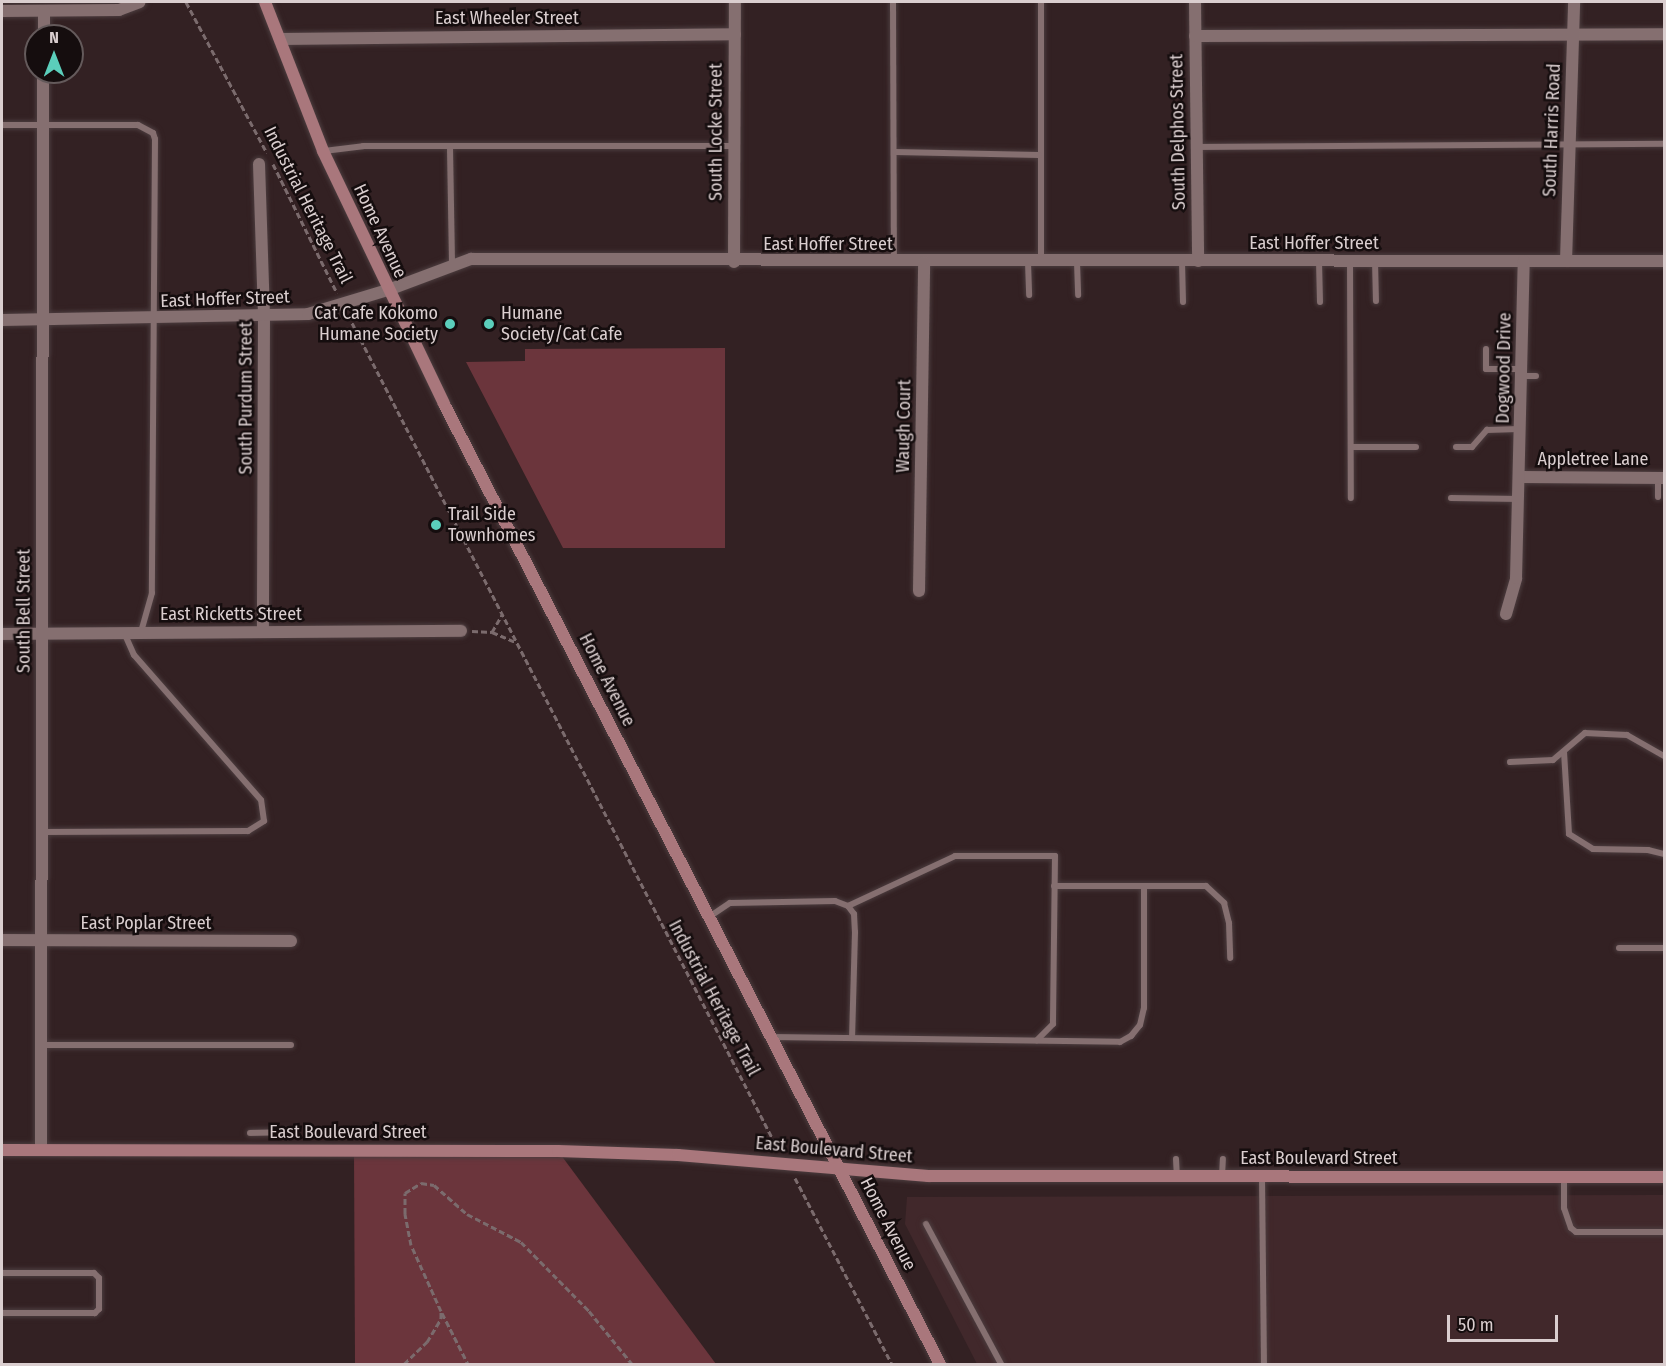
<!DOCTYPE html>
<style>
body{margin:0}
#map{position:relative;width:1666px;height:1366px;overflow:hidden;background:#332123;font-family:"Fira Sans Condensed",sans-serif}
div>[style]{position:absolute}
.built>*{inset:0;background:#41282b}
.green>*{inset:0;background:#6b353c}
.path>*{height:3px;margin-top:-1.5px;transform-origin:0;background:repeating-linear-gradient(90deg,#7b6b6d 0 6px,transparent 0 9px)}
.roads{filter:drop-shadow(0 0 2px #4c3d3f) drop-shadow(0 0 2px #4c3d3f)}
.service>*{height:6px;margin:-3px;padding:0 3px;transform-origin:3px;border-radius:3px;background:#856f70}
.minor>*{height:12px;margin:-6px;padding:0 6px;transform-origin:6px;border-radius:6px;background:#856f70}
.secondary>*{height:12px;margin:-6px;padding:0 6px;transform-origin:6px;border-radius:6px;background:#a9777c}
.dots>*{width:16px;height:16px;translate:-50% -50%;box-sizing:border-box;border:3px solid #150d0e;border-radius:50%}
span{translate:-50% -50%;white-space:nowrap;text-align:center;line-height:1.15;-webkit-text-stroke:5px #150d0e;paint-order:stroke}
.street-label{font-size:18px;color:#dacecf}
.poi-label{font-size:18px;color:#dacecf}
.right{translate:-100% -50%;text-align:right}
.left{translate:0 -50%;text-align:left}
.frame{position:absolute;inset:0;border:3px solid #dacecf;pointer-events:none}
.north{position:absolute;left:24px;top:24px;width:60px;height:60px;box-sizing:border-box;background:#150d0e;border:2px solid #645a5b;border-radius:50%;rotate:0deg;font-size:16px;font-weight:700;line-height:24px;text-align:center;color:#dacecf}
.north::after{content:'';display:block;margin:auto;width:21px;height:27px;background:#5bcebb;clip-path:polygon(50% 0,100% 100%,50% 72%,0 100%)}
.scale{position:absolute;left:1447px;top:1315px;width:111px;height:27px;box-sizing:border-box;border:3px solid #dacecf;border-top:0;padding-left:8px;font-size:18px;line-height:21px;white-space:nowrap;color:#dacecf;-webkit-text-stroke:4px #150d0e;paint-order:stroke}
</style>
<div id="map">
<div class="built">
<div style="clip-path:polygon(1664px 1195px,1664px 1364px,977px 1364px,905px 1224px,907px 1197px)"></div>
</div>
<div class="green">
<div style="clip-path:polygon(725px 348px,725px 548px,563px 548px,466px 362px,525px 361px,525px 349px)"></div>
<div style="clip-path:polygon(354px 1150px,558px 1151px,716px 1364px,355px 1364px)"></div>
</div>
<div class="path">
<div style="left:186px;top:2px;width:171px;rotate:61.8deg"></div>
<div style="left:273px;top:164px;width:144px;rotate:63.6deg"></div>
<div style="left:348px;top:315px;width:941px;rotate:62.73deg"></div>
<div style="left:472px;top:631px;width:20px;rotate:3deg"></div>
<div style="left:492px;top:632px;width:25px;rotate:23deg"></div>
<div style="left:492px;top:632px;width:20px;rotate:-60deg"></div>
<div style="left:795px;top:1178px;width:210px;rotate:62.5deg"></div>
<div style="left:442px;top:1313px;width:57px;rotate:63deg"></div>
<div style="left:404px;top:1364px;width:32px;rotate:-44deg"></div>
<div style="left:427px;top:1342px;width:27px;rotate:-59deg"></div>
<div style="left:441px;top:1319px;width:8px;rotate:-90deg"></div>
<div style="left:441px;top:1311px;width:72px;rotate:-114.4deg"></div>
<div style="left:411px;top:1245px;width:32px;rotate:-101deg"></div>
<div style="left:405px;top:1214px;width:21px;rotate:-90deg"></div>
<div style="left:405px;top:1193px;width:19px;rotate:-32deg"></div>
<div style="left:421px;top:1183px;width:13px;rotate:9deg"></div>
<div style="left:434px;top:1185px;width:44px;rotate:41.3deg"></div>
<div style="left:467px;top:1214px;width:61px;rotate:27.4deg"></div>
<div style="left:521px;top:1242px;width:97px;rotate:45.4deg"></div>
<div style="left:589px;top:1311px;width:68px;rotate:50.9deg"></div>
</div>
<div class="roads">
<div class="service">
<div style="left:893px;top:2px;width:259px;rotate:89.8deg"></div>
<div style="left:1041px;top:2px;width:259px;rotate:90deg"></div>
<div style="left:2px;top:125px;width:136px"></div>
<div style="left:138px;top:125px;width:17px;rotate:28deg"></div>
<div style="left:153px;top:133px;width:6px;rotate:72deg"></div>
<div style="left:155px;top:139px;width:454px;rotate:90.4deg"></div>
<div style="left:152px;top:593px;width:41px;rotate:105.8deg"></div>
<div style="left:1196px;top:147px;width:468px;rotate:-0.4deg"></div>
<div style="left:450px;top:148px;width:116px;rotate:89deg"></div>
<div style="left:324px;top:151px;width:39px;rotate:-7deg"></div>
<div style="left:363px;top:146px;width:370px"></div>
<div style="left:895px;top:152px;width:144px;rotate:1.2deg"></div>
<div style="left:1182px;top:261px;width:41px;rotate:88.6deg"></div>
<div style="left:1319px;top:261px;width:41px;rotate:88.6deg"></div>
<div style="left:1350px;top:261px;width:237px;rotate:89.8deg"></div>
<div style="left:1375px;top:261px;width:40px;rotate:88.6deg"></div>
<div style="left:1028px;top:262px;width:33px;rotate:88deg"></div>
<div style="left:1077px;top:262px;width:33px;rotate:88deg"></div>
<div style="left:1486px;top:349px;width:20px;rotate:90deg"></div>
<div style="left:1486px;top:369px;width:36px"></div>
<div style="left:1522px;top:376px;width:14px"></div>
<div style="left:1351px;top:447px;width:65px"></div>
<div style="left:1456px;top:447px;width:16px"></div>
<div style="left:1472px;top:447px;width:23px;rotate:-49deg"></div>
<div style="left:1487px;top:430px;width:32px;rotate:-2deg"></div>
<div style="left:1658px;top:478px;width:19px;rotate:90deg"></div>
<div style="left:1451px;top:498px;width:69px;rotate:0.8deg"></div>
<div style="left:1564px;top:752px;width:82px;rotate:86.5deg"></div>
<div style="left:1569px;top:834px;width:28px;rotate:32deg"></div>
<div style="left:1593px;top:849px;width:55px;rotate:1deg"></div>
<div style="left:1648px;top:850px;width:16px;rotate:14deg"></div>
<div style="left:1510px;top:762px;width:43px;rotate:-2.7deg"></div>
<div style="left:1553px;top:760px;width:42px;rotate:-40.2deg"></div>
<div style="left:1585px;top:733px;width:42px;rotate:2.7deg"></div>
<div style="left:1627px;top:735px;width:43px;rotate:29.6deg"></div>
<div style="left:42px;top:832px;width:206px;rotate:-0.3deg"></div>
<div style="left:248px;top:831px;width:19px;rotate:-32deg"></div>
<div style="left:264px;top:821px;width:21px;rotate:-98deg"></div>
<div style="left:261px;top:800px;width:193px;rotate:-131.2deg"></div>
<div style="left:134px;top:655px;width:24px;rotate:-114deg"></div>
<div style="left:1054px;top:886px;width:152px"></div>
<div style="left:1206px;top:886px;width:25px;rotate:43deg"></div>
<div style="left:1224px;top:903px;width:21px;rotate:76deg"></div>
<div style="left:1229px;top:923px;width:35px;rotate:88deg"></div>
<div style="left:848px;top:906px;width:118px;rotate:-25deg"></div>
<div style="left:955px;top:856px;width:100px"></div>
<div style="left:1055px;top:856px;width:168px;rotate:90.7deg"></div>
<div style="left:1053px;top:1024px;width:23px;rotate:135deg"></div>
<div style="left:709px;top:917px;width:25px;rotate:-34deg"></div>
<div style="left:730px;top:903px;width:105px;rotate:-1.1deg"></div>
<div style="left:835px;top:901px;width:14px;rotate:21deg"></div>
<div style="left:848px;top:906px;width:10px;rotate:53deg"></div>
<div style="left:854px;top:914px;width:18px;rotate:87deg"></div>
<div style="left:855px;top:932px;width:106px;rotate:91.6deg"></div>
<div style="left:1619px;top:948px;width:45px"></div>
<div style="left:772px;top:1037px;width:348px;rotate:0.8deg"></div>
<div style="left:1120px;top:1042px;width:13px;rotate:-29deg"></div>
<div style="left:1131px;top:1036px;width:14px;rotate:-51deg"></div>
<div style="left:1140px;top:1025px;width:17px;rotate:-77deg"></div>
<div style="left:1144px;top:1008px;width:122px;rotate:-90deg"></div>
<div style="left:42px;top:1045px;width:249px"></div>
<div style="left:250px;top:1133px;width:41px;rotate:-1.4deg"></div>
<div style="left:1176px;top:1159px;width:17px;rotate:87deg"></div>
<div style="left:1222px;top:1176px;width:17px;rotate:-87deg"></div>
<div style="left:1262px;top:1177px;width:187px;rotate:89.4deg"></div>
<div style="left:1564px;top:1177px;width:31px;rotate:90deg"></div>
<div style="left:1564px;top:1208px;width:21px;rotate:71deg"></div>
<div style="left:1571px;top:1228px;width:6px;rotate:39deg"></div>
<div style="left:1576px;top:1232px;width:88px"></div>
<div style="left:926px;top:1224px;width:159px;rotate:61.8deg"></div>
<div style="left:2px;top:1273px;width:92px"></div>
<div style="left:94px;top:1273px;width:7px;rotate:45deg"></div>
<div style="left:99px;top:1278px;width:31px;rotate:90deg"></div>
<div style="left:99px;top:1309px;width:6px;rotate:135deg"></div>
<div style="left:95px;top:1313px;width:93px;rotate:180deg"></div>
</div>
<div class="minor">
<div style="left:1195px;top:2px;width:259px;rotate:89.3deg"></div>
<div style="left:2px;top:11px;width:117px;rotate:-0.5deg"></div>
<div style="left:119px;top:10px;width:22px;rotate:-21deg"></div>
<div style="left:44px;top:36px;width:25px;rotate:-90deg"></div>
<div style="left:1195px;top:36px;width:469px;rotate:-0.2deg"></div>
<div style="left:280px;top:39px;width:455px;rotate:-0.6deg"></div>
<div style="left:259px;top:164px;width:153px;rotate:88.1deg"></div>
<div style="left:264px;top:317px;width:315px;rotate:90.2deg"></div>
<div style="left:1566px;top:261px;width:259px;rotate:-88.2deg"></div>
<div style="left:734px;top:262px;width:260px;rotate:-89.8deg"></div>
<div style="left:2px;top:320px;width:306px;rotate:-1.1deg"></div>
<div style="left:308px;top:314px;width:84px;rotate:-16.7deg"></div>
<div style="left:388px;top:290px;width:89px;rotate:-20.5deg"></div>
<div style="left:471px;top:259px;width:1193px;rotate:0.1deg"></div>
<div style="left:1521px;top:477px;width:143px;rotate:0.4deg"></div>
<div style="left:919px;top:591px;width:329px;rotate:-89.1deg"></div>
<div style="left:1506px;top:614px;width:37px;rotate:-74deg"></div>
<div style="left:1516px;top:578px;width:317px;rotate:-88.6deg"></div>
<div style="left:2px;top:634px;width:459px;rotate:-0.4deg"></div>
<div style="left:2px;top:940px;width:289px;rotate:0.2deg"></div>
<div style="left:41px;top:1149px;width:1077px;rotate:-89.89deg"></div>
</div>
<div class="secondary">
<div style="left:265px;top:2px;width:160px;rotate:68.7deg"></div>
<div style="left:323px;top:151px;width:280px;rotate:64.4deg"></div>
<div style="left:444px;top:404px;width:1081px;rotate:62.68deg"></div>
<div style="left:2px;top:1150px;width:556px;rotate:0.1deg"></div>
<div style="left:558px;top:1151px;width:120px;rotate:1.9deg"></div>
<div style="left:678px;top:1155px;width:251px;rotate:4.8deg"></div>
<div style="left:928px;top:1176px;width:736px;rotate:0.08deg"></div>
</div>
</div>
<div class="dots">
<div style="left:450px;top:324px;background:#5bcebb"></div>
<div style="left:489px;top:324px;background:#5bcebb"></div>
<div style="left:436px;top:525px;background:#5bcebb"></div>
</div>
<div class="street-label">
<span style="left:507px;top:18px">East Wheeler Street</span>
<span style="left:1552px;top:130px;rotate:-88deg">South Harris Road</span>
<span style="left:716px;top:132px;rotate:-90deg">South Locke Street</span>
<span style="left:1178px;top:132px;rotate:-91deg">South Delphos Street</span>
<span style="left:308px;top:205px;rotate:63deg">Industrial Heritage Trail</span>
<span style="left:380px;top:231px;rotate:65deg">Home Avenue</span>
<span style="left:1314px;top:243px">East Hoffer Street</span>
<span style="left:828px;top:244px">East Hoffer Street</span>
<span style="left:225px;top:299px;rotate:-2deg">East Hoffer Street</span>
<span style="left:1504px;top:368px;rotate:-89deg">Dogwood Drive</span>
<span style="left:246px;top:398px;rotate:-90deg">South Purdum Street</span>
<span style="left:904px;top:426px;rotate:-89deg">Waugh Court</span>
<span style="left:1593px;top:459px">Appletree Lane</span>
<span style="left:24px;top:611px;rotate:-90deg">South Bell Street</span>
<span style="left:231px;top:614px">East Ricketts Street</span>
<span style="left:607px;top:680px;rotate:63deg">Home Avenue</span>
<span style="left:146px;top:923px">East Poplar Street</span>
<span style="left:714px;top:998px;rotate:62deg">Industrial Heritage Trail</span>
<span style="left:348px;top:1132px">East Boulevard Street</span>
<span style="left:834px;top:1150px;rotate:5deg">East Boulevard Street</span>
<span style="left:1319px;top:1158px">East Boulevard Street</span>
<span style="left:888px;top:1224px;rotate:63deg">Home Avenue</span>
</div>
<div class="poi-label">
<span class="right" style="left:438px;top:324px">Cat Cafe Kokomo<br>Humane Society</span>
<span class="left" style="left:501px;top:324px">Humane<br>Society/Cat Cafe</span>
<span class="left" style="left:448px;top:525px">Trail Side<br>Townhomes</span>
</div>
<div class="frame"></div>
<div class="north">N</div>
<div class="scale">50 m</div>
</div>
